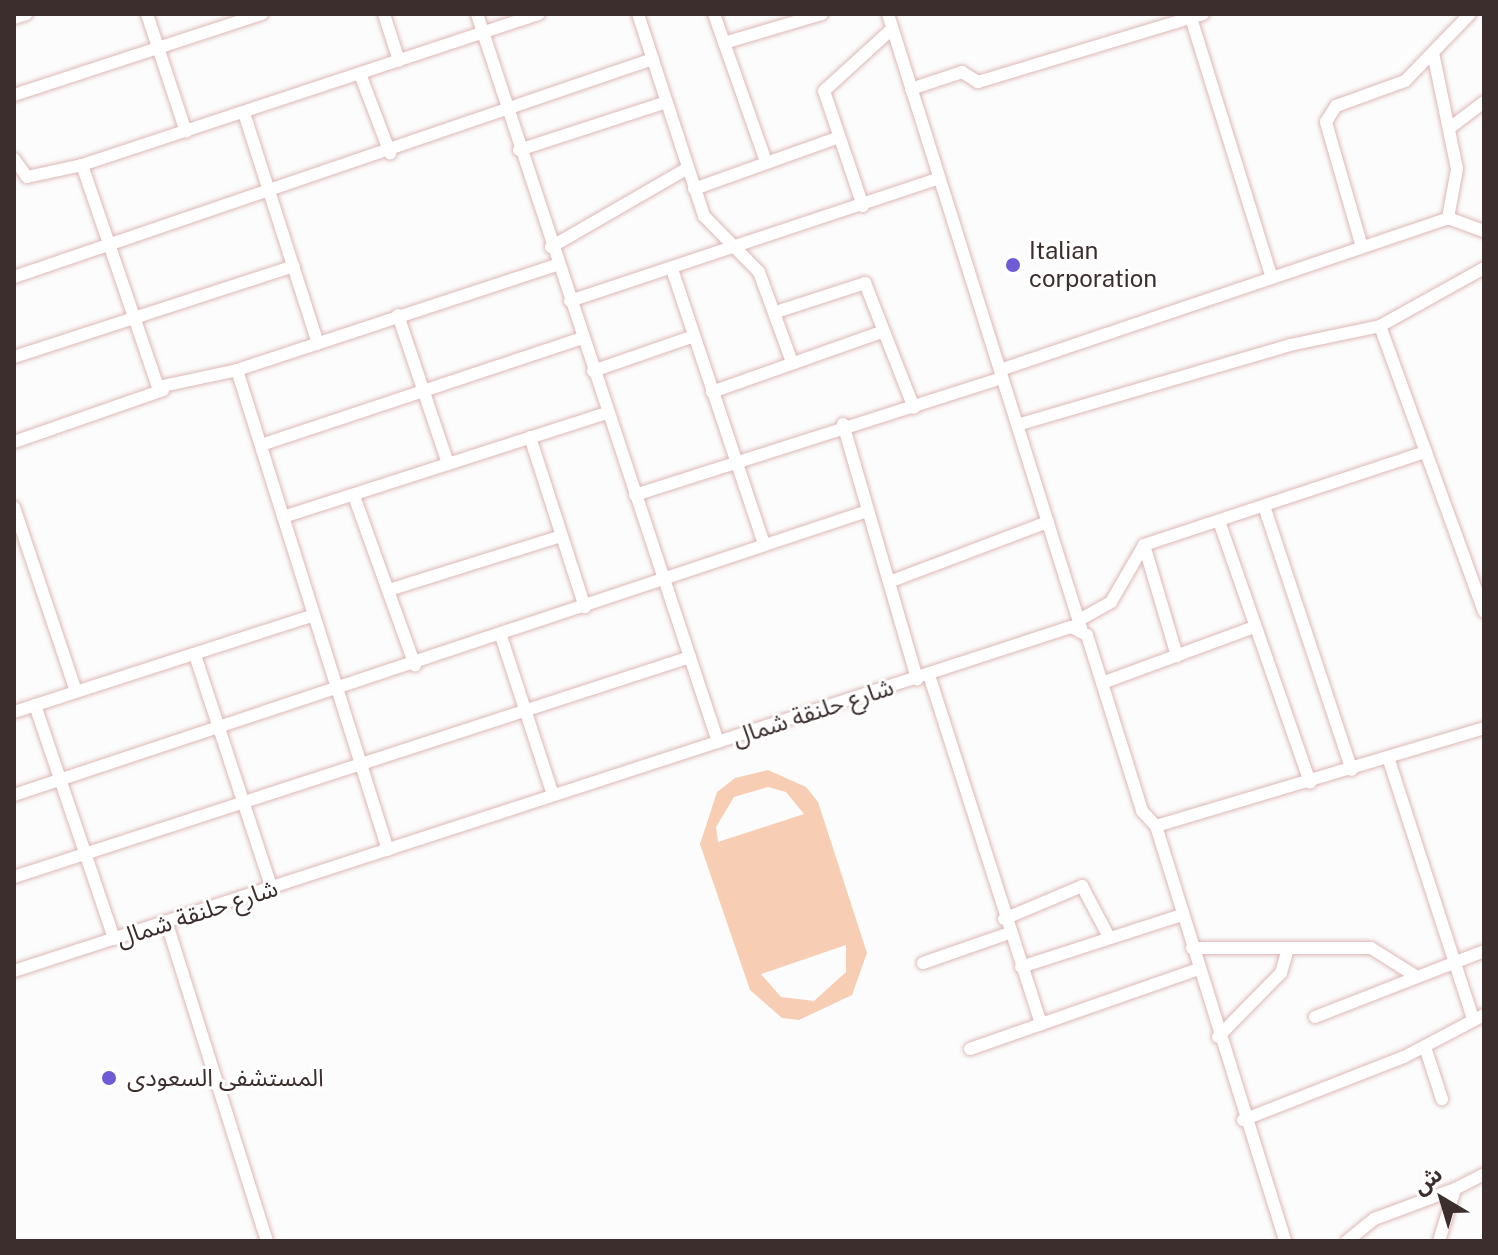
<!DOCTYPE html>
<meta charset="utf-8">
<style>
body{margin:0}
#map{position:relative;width:1498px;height:1255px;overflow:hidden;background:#fcfcfc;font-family:"Public Sans","Noto Sans Arabic",sans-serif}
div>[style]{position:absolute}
.green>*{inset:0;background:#f7cdb3}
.roads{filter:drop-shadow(0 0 2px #deb7b7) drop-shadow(0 0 2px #deb7b7)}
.minor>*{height:12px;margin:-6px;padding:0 6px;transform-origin:6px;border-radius:6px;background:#fff}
.dots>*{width:22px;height:22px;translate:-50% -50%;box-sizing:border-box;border:4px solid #fff;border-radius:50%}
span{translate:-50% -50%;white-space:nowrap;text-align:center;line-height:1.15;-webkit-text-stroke:6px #fff;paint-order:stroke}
.poi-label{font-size:24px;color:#3d2e2e}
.left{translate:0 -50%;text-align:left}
.street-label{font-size:24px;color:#3d2e2e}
.frame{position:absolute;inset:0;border:16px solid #3d2e2e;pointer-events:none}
.north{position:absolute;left:1402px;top:1159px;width:80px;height:80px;-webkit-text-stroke:6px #fff;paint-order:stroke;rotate:322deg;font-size:22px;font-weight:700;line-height:32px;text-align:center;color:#3d2e2e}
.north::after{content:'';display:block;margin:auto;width:28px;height:36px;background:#3d2e2e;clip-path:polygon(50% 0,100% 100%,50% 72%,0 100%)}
</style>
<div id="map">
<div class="green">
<div style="clip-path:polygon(evenodd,768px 770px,806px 787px,818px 802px,867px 953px,852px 995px,799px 1020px,782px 1018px,750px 990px,700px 844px,717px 792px,735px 778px,768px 770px,768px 787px,786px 792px,804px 814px,718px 842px,716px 827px,734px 797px,768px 787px,768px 770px,846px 945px,846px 972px,814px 1001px,781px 997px,761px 974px,846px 945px)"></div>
</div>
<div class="roads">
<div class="minor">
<div style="left:147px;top:14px;width:124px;rotate:71.7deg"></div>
<div style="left:384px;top:14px;width:49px;rotate:72.3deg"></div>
<div style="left:477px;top:14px;width:767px;rotate:71.68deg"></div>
<div style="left:638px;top:14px;width:213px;rotate:71.9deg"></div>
<div style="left:704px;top:216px;width:78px;rotate:45.5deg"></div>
<div style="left:759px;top:272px;width:96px;rotate:69.9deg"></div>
<div style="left:714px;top:14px;width:157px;rotate:70.6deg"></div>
<div style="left:888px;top:14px;width:644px;rotate:72.55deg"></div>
<div style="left:14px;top:18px;width:13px;rotate:-18deg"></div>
<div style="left:1191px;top:18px;width:272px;rotate:72.7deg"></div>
<div style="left:724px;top:43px;width:102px;rotate:-16.5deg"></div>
<div style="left:1433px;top:53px;width:118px;rotate:78.3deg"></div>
<div style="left:1457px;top:169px;width:50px;rotate:100.4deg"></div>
<div style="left:360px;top:74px;width:85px;rotate:69.2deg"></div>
<div style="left:911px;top:89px;width:54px;rotate:-18.4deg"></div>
<div style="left:962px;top:72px;width:19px;rotate:32deg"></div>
<div style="left:978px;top:82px;width:235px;rotate:-16.8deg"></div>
<div style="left:14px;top:95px;width:261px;rotate:-18.1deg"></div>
<div style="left:244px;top:113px;width:242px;rotate:72.2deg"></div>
<div style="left:1451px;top:127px;width:41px;rotate:-37.1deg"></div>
<div style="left:519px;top:150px;width:152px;rotate:-18deg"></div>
<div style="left:14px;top:159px;width:22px;rotate:54deg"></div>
<div style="left:27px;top:177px;width:56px;rotate:-12.3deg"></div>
<div style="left:82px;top:165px;width:235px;rotate:71.1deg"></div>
<div style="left:158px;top:387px;width:81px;rotate:-12.1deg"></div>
<div style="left:237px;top:370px;width:503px;rotate:72.54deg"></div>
<div style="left:82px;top:165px;width:481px;rotate:-18.3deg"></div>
<div style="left:694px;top:189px;width:154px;rotate:-19.7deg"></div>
<div style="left:863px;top:206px;width:121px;rotate:-108.7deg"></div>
<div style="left:824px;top:91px;width:92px;rotate:-42.4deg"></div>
<div style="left:551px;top:247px;width:156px;rotate:-30deg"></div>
<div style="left:1362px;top:247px;width:130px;rotate:-106.1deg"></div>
<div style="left:1326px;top:122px;width:19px;rotate:-58deg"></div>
<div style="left:1336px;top:106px;width:73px;rotate:-19.9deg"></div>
<div style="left:1405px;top:81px;width:93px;rotate:-45.9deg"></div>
<div style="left:672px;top:269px;width:287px;rotate:71.5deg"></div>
<div style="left:14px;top:277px;width:675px;rotate:-18.84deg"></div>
<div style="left:570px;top:301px;width:387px;rotate:-18.4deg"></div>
<div style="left:776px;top:312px;width:94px;rotate:-18deg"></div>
<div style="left:865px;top:283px;width:134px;rotate:68.6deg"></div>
<div style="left:398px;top:315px;width:157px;rotate:71.4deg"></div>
<div style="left:1380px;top:326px;width:304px;rotate:70deg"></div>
<div style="left:14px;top:357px;width:294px;rotate:-18deg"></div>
<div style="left:237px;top:370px;width:337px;rotate:-18.2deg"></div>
<div style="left:1000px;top:370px;width:473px;rotate:-18.7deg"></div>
<div style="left:1448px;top:218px;width:38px;rotate:20deg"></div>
<div style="left:593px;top:371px;width:107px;rotate:-19.1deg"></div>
<div style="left:712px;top:392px;width:182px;rotate:-19.5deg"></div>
<div style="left:843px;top:424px;width:266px;rotate:73.8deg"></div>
<div style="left:1017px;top:425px;width:284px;rotate:-16.3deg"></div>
<div style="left:1290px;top:345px;width:92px;rotate:-11.9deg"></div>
<div style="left:1380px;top:326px;width:119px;rotate:-29.1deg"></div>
<div style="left:530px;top:437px;width:179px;rotate:72.1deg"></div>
<div style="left:14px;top:442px;width:158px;rotate:-19.2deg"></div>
<div style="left:261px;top:445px;width:338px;rotate:-18.4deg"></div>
<div style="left:635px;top:495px;width:385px;rotate:-17.7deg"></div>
<div style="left:354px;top:496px;width:180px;rotate:70.2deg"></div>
<div style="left:1264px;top:506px;width:278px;rotate:71.6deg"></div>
<div style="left:14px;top:507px;width:194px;rotate:71.4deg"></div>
<div style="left:283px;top:517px;width:340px;rotate:-17.8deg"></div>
<div style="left:1219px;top:521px;width:277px;rotate:70.8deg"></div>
<div style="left:1144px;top:545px;width:116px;rotate:73.4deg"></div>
<div style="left:889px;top:582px;width:170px;rotate:-20.7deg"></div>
<div style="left:389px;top:590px;width:180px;rotate:-17.4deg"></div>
<div style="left:1079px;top:620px;width:37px;rotate:-29deg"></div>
<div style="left:1111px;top:602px;width:66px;rotate:-59.9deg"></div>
<div style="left:1144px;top:545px;width:297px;rotate:-18.3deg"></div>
<div style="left:501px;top:636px;width:167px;rotate:71.9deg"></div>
<div style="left:195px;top:655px;width:246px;rotate:71.8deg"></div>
<div style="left:929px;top:675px;width:367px;rotate:72.2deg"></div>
<div style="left:1102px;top:683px;width:162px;rotate:-20.2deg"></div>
<div style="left:35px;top:705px;width:247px;rotate:71.3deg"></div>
<div style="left:14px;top:712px;width:315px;rotate:-17.9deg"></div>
<div style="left:1388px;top:757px;width:272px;rotate:72deg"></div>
<div style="left:14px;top:795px;width:899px;rotate:-18.41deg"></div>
<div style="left:1156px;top:826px;width:435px;rotate:72.7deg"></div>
<div style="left:14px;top:877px;width:711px;rotate:-18.03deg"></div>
<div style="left:1004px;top:919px;width:85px;rotate:-22.9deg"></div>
<div style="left:1082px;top:886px;width:58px;rotate:62.1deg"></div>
<div style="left:167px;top:924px;width:332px;rotate:72.5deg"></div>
<div style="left:1192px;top:948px;width:179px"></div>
<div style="left:1371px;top:948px;width:51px;rotate:32.1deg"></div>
<div style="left:923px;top:963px;width:91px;rotate:-19.2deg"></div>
<div style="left:1021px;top:967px;width:169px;rotate:-17.9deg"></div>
<div style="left:14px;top:971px;width:1112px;rotate:-18.03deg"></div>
<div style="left:1071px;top:627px;width:18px;rotate:27deg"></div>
<div style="left:1087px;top:635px;width:184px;rotate:72.6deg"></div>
<div style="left:1142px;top:811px;width:21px;rotate:47deg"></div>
<div style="left:1156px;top:826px;width:342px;rotate:-16.6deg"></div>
<div style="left:1315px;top:1017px;width:181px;rotate:-21.3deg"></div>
<div style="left:1218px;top:1037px;width:90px;rotate:-45.5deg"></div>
<div style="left:1281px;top:973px;width:22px;rotate:-74deg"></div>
<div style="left:1425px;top:1047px;width:55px;rotate:71.9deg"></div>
<div style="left:970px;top:1049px;width:242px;rotate:-19.3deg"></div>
<div style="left:1243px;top:1120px;width:173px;rotate:-21.4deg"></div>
<div style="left:1404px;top:1057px;width:90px;rotate:-27.7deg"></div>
<div style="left:1347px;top:1241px;width:35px;rotate:-39deg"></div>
<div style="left:1374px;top:1219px;width:86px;rotate:-20.3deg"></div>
<div style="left:1439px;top:1241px;width:54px;rotate:-72.9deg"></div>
<div style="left:1455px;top:1189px;width:33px;rotate:-27deg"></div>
</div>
</div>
<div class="dots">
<div style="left:1013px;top:265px;background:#6e5bd5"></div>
<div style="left:109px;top:1078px;background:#6e5bd5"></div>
</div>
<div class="poi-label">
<span class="left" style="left:1029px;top:265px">Italian<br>corporation</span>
<span class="left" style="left:127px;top:1078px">المستشفى السعودى</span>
</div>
<div class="street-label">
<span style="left:813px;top:712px;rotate:-18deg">شارع حلنقة شمال</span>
<span style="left:197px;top:913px;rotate:-18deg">شارع حلنقة شمال</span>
</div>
<div class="frame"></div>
<div class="north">ش</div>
</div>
